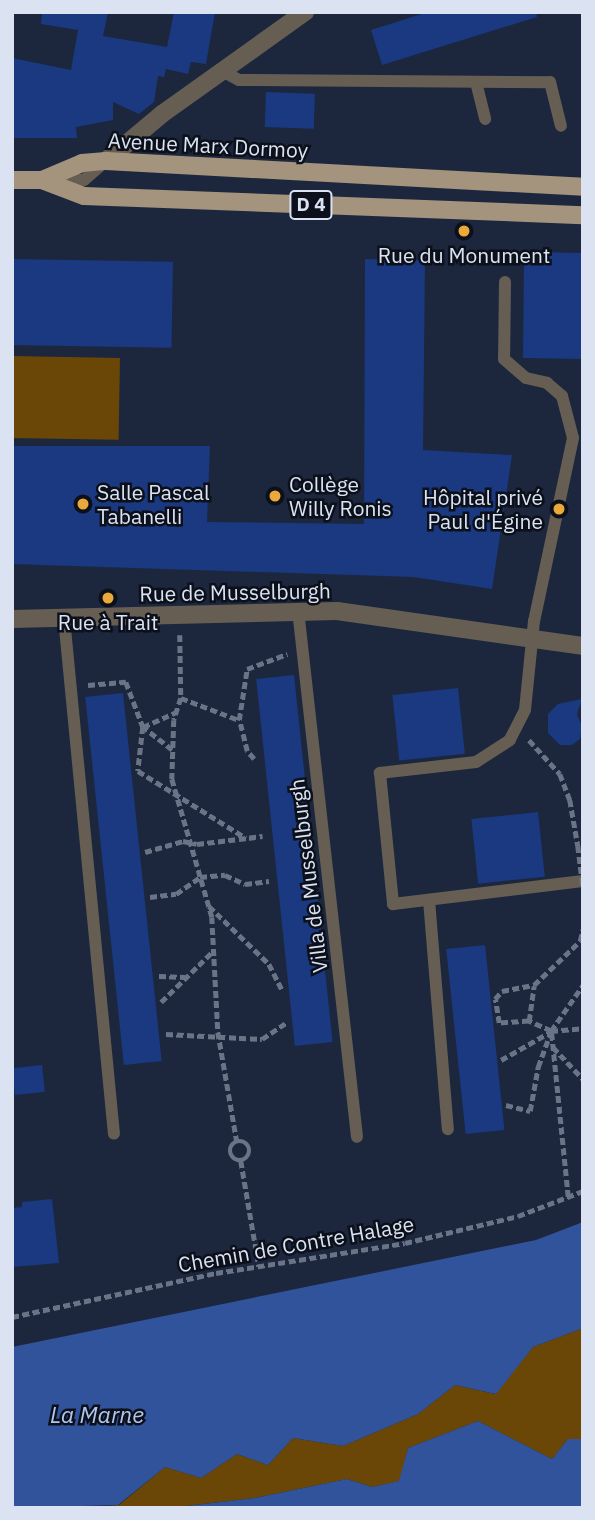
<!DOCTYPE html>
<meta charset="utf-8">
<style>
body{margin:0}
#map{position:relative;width:595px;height:1520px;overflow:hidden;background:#1c273d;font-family:"IBM Plex Sans",sans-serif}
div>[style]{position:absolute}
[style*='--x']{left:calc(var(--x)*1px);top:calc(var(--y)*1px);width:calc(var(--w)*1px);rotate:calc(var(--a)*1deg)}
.green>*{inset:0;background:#6b4707;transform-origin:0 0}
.water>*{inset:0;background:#31539c}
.building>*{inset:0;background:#1a3980;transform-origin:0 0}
.path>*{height:4.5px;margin-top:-2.25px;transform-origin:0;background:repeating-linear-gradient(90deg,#6a7487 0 7px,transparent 0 10.5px)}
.path>.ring{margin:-2.25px;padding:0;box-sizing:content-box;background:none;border:4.5px solid #6a7487;border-radius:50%}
.service>*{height:12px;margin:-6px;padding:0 6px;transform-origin:6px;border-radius:6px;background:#665e53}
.minor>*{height:18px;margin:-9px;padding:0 9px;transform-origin:9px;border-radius:9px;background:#665e53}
.tertiary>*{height:18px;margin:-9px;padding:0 9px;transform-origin:9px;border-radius:9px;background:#665e53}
.primary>*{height:18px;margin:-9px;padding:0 9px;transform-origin:9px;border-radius:9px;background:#a4937d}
.path-bridge>*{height:4.5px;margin-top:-2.25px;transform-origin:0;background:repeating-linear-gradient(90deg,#6a7487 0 7px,transparent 0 10.5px)}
.dots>*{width:19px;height:19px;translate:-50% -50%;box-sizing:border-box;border:4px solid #0b101a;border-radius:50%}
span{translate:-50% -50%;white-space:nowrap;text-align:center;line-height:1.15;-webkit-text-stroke:5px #0b101a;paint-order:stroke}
.shield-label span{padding:2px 5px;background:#0b101a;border:2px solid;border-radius:5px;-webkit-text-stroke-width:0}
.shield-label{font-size:19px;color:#dbe3f2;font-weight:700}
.street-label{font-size:21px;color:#dbe3f2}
.poi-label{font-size:21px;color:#dbe3f2}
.left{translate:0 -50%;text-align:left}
.right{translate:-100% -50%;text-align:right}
.water-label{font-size:23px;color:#b1c6ef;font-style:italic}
.frame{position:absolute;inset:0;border:14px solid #dbe3f2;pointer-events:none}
</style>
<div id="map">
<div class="green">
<i style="left:12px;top:356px;width:108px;height:82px;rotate:1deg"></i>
<i style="clip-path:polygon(583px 1328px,583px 1439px,568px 1439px,552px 1459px,478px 1421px,408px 1448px,400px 1481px,372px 1487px,347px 1479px,255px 1498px,169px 1508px,82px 1508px,119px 1505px,165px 1467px,201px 1478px,237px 1454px,268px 1465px,293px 1438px,343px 1446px,418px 1414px,455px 1385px,495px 1394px,533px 1347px)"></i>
</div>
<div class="water">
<i style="clip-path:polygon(583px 1222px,583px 1328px,533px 1347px,496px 1394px,455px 1385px,418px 1414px,343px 1446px,293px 1438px,268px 1465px,237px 1454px,201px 1478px,165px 1467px,118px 1505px,12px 1508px,12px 1347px,536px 1240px)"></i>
<i style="clip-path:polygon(478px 1421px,552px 1459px,568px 1439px,583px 1439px,583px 1508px,169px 1508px,255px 1498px,347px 1479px,372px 1487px,399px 1481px,408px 1448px)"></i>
</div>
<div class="building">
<i style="clip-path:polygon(42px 12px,108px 12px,103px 36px,167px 47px,174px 12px,215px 12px,206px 64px,191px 62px,188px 74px,166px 69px,164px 77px,158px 76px,154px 102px,139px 114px,113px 102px,113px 120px,76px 127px,77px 138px,12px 138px,12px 58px,71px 70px,78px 30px,41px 24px)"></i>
<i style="clip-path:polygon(428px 12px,536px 12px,537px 17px,382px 65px,371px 30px)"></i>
<i style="left:266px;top:92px;width:49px;height:35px;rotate:2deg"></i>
<i style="clip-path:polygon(532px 252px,583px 253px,583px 359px,523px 358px,524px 260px,532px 260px)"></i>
<i style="left:12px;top:259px;width:161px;height:86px;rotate:1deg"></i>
<i style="clip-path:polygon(365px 259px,425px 260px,423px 450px,512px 455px,492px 589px,414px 577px,12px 564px,12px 446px,210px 446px,207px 522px,364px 524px)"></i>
<i style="left:294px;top:675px;width:369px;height:38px;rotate:84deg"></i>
<i style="left:458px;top:688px;width:66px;height:66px;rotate:84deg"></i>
<i style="left:123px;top:693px;width:370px;height:38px;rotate:84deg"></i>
<i style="clip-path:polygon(582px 699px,577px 714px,582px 727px,580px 739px,572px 745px,560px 745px,548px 733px,548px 714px,558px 704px)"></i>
<i style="left:538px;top:812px;width:65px;height:67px;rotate:84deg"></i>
<i style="left:485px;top:945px;width:186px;height:39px;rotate:84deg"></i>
<i style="left:42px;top:1065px;width:27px;height:30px;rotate:84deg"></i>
<i style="clip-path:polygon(52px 1199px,59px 1263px,12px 1267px,12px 1208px,22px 1207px,22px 1202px)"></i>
</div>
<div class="path">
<i style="--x:180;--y:635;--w:63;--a:89.1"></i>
<i style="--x:181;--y:698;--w:23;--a:108"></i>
<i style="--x:174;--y:720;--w:59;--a:91.9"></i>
<i style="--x:172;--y:779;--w:144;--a:73.8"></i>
<i style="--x:212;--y:917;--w:115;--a:87"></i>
<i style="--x:218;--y:1032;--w:112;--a:80.2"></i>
<i style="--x:88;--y:685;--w:38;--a:-5"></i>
<i style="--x:126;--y:682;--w:48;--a:69.3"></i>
<i style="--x:143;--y:727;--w:44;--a:96.5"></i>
<i style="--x:138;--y:771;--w:127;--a:31.8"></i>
<i style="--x:181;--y:698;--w:62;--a:20.8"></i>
<i style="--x:529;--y:740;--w:46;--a:47.6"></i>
<i style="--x:560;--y:774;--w:28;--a:69"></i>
<i style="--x:570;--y:800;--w:47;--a:80.1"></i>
<i style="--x:172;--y:750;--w:37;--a:-142"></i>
<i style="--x:143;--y:727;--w:36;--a:-24"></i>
<i style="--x:254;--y:759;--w:11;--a:-131"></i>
<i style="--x:247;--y:751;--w:32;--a:-104"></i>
<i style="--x:239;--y:720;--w:52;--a:-81.1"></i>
<i style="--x:247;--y:669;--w:43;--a:-20.6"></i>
<i style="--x:145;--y:852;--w:40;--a:-16"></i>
<i style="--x:183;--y:841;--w:14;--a:12"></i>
<i style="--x:197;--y:844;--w:66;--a:-6.9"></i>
<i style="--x:150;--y:897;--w:26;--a:-7"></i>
<i style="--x:176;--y:894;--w:29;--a:-35"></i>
<i style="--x:200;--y:877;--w:25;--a:-5"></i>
<i style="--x:225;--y:875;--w:22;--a:24"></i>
<i style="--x:245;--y:884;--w:24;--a:-7"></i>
<i style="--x:209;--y:906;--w:83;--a:44"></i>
<i style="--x:269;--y:964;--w:29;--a:63"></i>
<i style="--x:159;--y:976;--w:26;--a:2"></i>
<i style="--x:161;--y:1002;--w:70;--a:-44.4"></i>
<i style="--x:529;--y:1021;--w:35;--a:-82"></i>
<i style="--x:551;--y:1031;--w:24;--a:-156"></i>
<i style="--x:529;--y:1021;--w:30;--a:176"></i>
<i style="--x:499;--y:1023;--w:24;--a:-99"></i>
<i style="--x:495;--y:999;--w:11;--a:-49"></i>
<i style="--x:502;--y:991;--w:33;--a:-11"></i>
<i style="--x:534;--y:985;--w:64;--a:-43.7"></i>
<i style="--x:580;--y:941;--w:12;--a:-76"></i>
<i style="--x:166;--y:1034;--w:96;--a:3"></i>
<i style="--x:262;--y:1039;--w:29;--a:-34"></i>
<i style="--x:553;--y:1047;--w:44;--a:46.8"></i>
<i style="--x:501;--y:1060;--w:56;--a:-29.7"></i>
<i style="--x:506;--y:1105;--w:25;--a:14"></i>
<i style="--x:530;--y:1111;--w:45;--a:-79.7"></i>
<i style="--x:538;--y:1067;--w:38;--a:-70"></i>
<i style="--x:551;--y:1031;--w:56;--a:-55.2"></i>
<i class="ring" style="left:230px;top:1141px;width:15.5px;height:15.5px"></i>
<i style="--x:241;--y:1161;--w:107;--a:80.3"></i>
<i style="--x:568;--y:1197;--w:167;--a:-95.8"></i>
<i style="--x:551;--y:1031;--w:32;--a:-5"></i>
<i style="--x:12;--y:1317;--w:209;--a:-12.2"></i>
<i style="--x:216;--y:1273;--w:191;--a:-9"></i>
<i style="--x:405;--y:1243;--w:116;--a:-13.4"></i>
<i style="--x:518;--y:1216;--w:70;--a:-21"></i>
</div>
<div class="service">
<i style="--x:222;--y:71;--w:19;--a:28"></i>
<i style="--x:239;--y:80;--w:311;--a:0.4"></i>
<i style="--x:550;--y:82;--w:45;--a:76"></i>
<i style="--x:476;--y:82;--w:38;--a:76"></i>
<i style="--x:53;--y:180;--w:31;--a:0"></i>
<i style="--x:84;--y:180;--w:29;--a:-41"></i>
<i style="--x:505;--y:282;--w:77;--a:90.7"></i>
<i style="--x:504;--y:359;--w:29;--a:41"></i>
<i style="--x:526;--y:378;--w:22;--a:13"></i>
<i style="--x:547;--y:383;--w:20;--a:41"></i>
<i style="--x:562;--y:396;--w:43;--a:75.3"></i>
<i style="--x:573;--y:438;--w:187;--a:102"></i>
<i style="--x:534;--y:621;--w:89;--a:95.8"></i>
<i style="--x:525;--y:710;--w:34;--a:117"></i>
<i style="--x:510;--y:740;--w:40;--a:147.1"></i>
<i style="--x:476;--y:762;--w:97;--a:173.5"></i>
<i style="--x:380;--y:773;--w:132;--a:84.3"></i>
<i style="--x:393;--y:904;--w:191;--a:-6.9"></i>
<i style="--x:298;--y:610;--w:530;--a:83.61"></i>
<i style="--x:64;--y:618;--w:518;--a:84.47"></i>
<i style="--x:429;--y:900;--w:230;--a:85.3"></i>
</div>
<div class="minor">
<i style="--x:106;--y:161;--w:73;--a:-40"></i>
<i style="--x:162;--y:114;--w:176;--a:-35.5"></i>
</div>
<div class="tertiary">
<i style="--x:12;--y:619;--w:325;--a:-1.4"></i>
<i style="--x:337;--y:611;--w:248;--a:8.1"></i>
</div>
<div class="primary">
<i style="--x:12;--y:180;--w:30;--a:0"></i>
<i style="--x:42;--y:180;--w:45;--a:20.9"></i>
<i style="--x:84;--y:196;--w:499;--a:2.2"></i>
<i style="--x:42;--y:180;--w:43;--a:-23"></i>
<i style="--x:82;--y:163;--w:24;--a:-5"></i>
<i style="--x:106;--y:161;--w:478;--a:3.1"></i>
</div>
<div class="path-bridge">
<i style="--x:578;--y:846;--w:40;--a:82.9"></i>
</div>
<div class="dots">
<i style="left:464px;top:231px;background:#eca93b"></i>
<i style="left:275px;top:496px;background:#eca93b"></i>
<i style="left:83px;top:504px;background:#eca93b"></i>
<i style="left:559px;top:509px;background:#eca93b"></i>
<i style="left:108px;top:598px;background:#eca93b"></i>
</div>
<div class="shield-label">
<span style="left:311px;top:205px">D 4</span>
</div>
<div class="street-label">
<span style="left:208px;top:145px;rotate:3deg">Avenue Marx Dormoy</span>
<span style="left:235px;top:592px;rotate:-1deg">Rue de Musselburgh</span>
<span style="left:308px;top:876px;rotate:-97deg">Villa de Musselburgh</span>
<span style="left:296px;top:1244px;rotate:-10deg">Chemin de Contre Halage</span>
</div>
<div class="poi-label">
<span style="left:464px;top:255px">Rue du Monument</span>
<span class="left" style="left:289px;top:496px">Collège<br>Willy Ronis</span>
<span class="left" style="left:97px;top:504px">Salle Pascal<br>Tabanelli</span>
<span class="right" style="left:543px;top:509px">Hôpital privé<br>Paul d'Égine</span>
<span style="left:108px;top:622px">Rue à Trait</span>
</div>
<div class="water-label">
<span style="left:97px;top:1414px">La Marne</span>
</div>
<div class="frame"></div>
</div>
